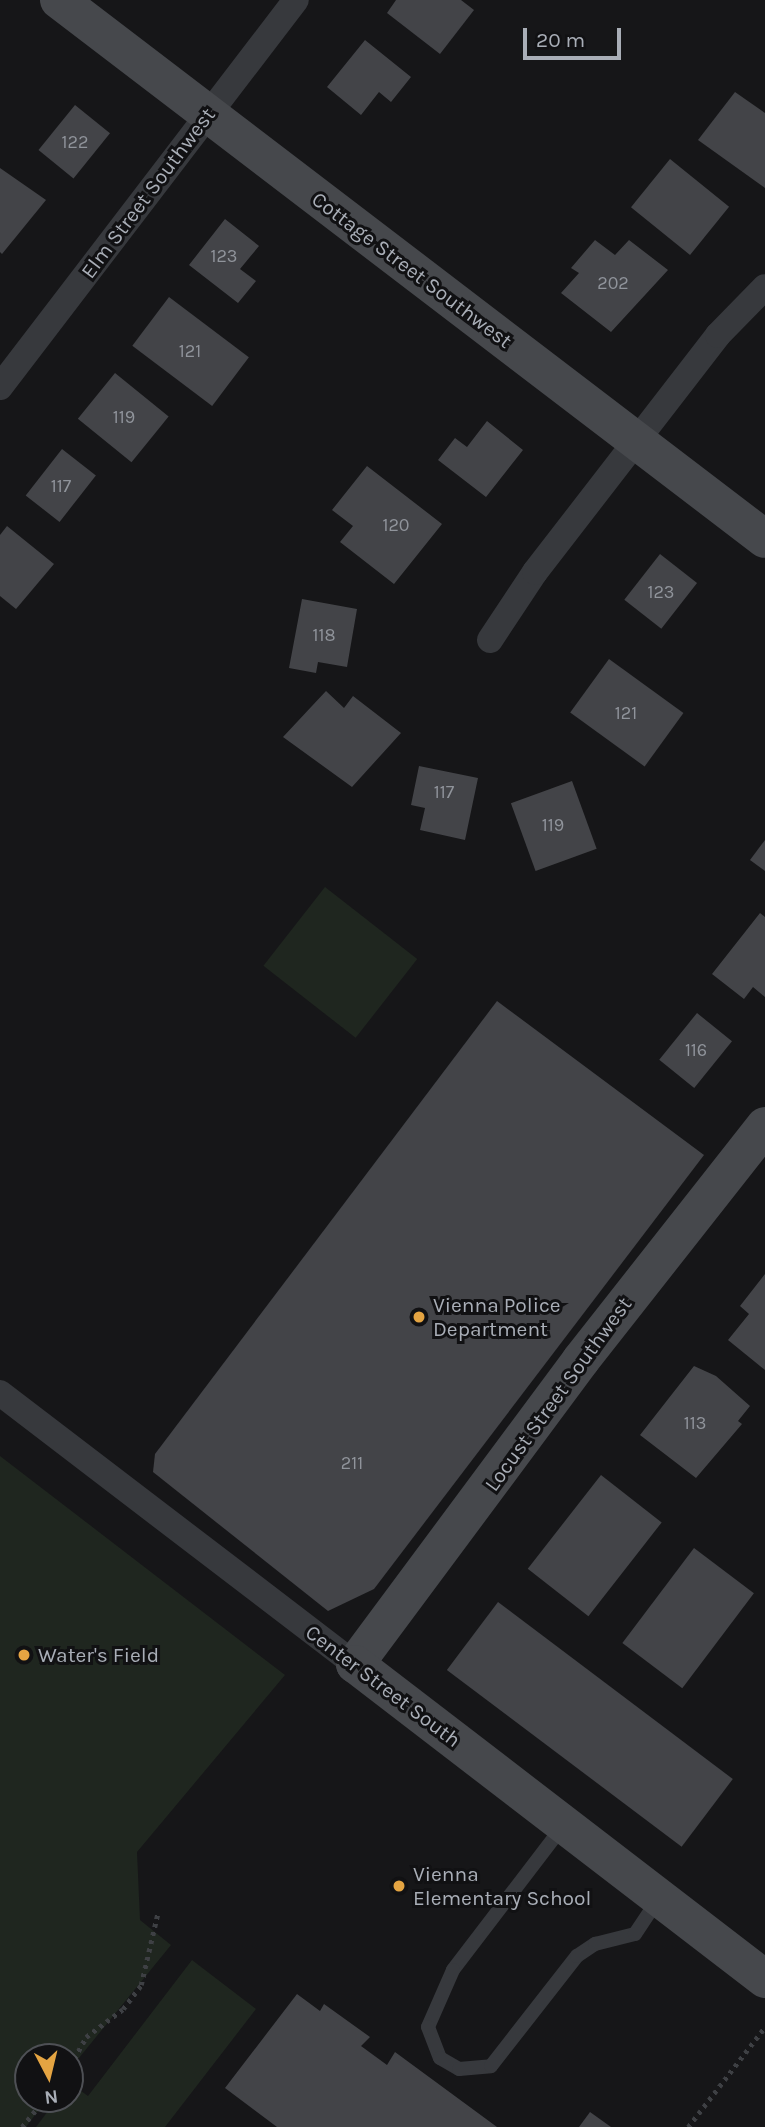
<!DOCTYPE html>
<style>
body{margin:0}
#map{position:relative;width:765px;height:2127px;overflow:hidden;background:#161618;font-family:Karla,sans-serif}
div>[style]{position:absolute}
[style*='--x']{left:calc(var(--x)*1px);top:calc(var(--y)*1px);width:calc(var(--w)*1px);rotate:calc(var(--a)*1deg)}
.green>*{inset:0;background:#1f261f;transform-origin:0 0}
.building>*{inset:0;background:#434448;transform-origin:0 0}
.path>*{height:4.5px;margin-top:-2.25px;transform-origin:0;background:repeating-linear-gradient(90deg,#3e4044 0 3.5px,transparent 0 8.5px)}
.lane>*{height:14px;margin:-7px;padding:0 7px;transform-origin:7px;border-radius:7px;background:#37393d}
.street>*{height:26px;margin:-13px;padding:0 13px;transform-origin:13px;border-radius:13px;background:#37393d}
.secondary>*{height:38px;margin:-19px;padding:0 19px;transform-origin:19px;border-radius:19px;background:#46484c}
.dots>*{width:19px;height:19px;translate:-50% -50%;box-sizing:border-box;border:4px solid #111113;border-radius:50%}
span{translate:-50% -50%;white-space:nowrap;text-align:center;line-height:1.15;-webkit-text-stroke:6px #111113;paint-order:stroke}
.number-label{font-size:18px;color:#90949b}
.number-label span{-webkit-text-stroke-width:0}
.street-label{font-size:21px;color:#a9aeb7}
.poi-label{font-size:21px;color:#a9aeb7}
.left{translate:0 -50%;text-align:left}
.north{position:absolute;left:14px;top:2043px;width:70px;height:70px;box-sizing:border-box;background:#111113;border:2px solid #4e5055;border-radius:50%;rotate:173deg;font-size:19px;font-weight:700;line-height:28px;text-align:center;color:#a9aeb7}
.north::after{content:'';display:block;margin:auto;width:24px;height:32px;background:#e4a442;clip-path:polygon(50% 0,100% 100%,50% 72%,0 100%)}
.scale{position:absolute;left:523px;top:28px;width:98px;height:32px;box-sizing:border-box;border:4px solid #a9aeb7;border-top:0;padding-left:9px;font-size:21px;line-height:24px;white-space:nowrap;color:#a9aeb7;-webkit-text-stroke:5px #111113;paint-order:stroke}
</style>
<div id="map">
<div class="green">
<i style="left:325px;top:887px;width:117px;height:100px;rotate:38deg"></i>
<i style="clip-path:polygon(0 1456px,285px 1675px,137px 1852px,140px 1920px,171px 1945px,70px 2069px,70px 2057px,28px 2057px,28px 2099px,47px 2099px,26px 2127px,0 2127px)"></i>
<i style="clip-path:polygon(192px 1960px,256px 2009px,165px 2127px,36px 2127px,57px 2099px,70px 2099px,70px 2083px,88px 2096px)"></i>
</div>
<div class="building">
<i style="clip-path:polygon(396px 0,461px 0,474px 10px,440px 54px,387px 13px)"></i>
<i style="clip-path:polygon(365px 40px,411px 77px,391px 102px,379px 92px,361px 115px,327px 87px)"></i>
<i style="clip-path:polygon(735px 92px,765px 113px,765px 188px,698px 140px)"></i>
<i style="left:75px;top:105px;width:45px;height:58px;rotate:39deg"></i>
<i style="left:670px;top:159px;width:76px;height:62px;rotate:39deg"></i>
<i style="clip-path:polygon(0 168px,46px 200px,2px 254px,0 252px)"></i>
<i style="clip-path:polygon(225px 219px,259px 246px,240px 269px,256px 281px,238px 303px,189px 265px)"></i>
<i style="clip-path:polygon(595px 240px,615px 255px,629px 240px,668px 270px,611px 332px,561px 293px,579px 273px,571px 268px)"></i>
<i style="left:169px;top:297px;width:100px;height:61px;rotate:37deg"></i>
<i style="left:115px;top:373px;width:69px;height:59px;rotate:39deg"></i>
<i style="clip-path:polygon(487px 421px,523px 450px,486px 497px,438px 460px,455px 438px,467px 447px)"></i>
<i style="left:62px;top:449px;width:43px;height:59px;rotate:38deg"></i>
<i style="clip-path:polygon(367px 466px,442px 524px,394px 584px,340px 542px,353px 526px,332px 510px)"></i>
<i style="clip-path:polygon(7px 526px,54px 564px,16px 609px,0 596px,0 535px)"></i>
<i style="left:660px;top:554px;width:47px;height:58px;rotate:38deg"></i>
<i style="clip-path:polygon(302px 599px,357px 609px,347px 667px,318px 662px,316px 673px,289px 668px)"></i>
<i style="left:609px;top:659px;width:92px;height:66px;rotate:36deg"></i>
<i style="clip-path:polygon(326px 691px,344px 708px,353px 696px,401px 733px,352px 787px,283px 737px)"></i>
<i style="clip-path:polygon(419px 766px,478px 778px,465px 840px,420px 830px,425px 808px,411px 805px)"></i>
<i style="left:572px;top:781px;width:72px;height:65px;rotate:70deg"></i>
<i style="clip-path:polygon(765px 840px,765px 871px,750px 860px)"></i>
<i style="clip-path:polygon(760px 913px,765px 917px,765px 997px,753px 987px,744px 999px,712px 974px)"></i>
<i style="clip-path:polygon(497px 1001px,704px 1155px,374px 1589px,328px 1611px,153px 1472px,155px 1454px)"></i>
<i style="left:697px;top:1013px;width:45px;height:60px;rotate:39deg"></i>
<i style="clip-path:polygon(765px 1274px,765px 1370px,728px 1340px,749px 1314px,740px 1306px)"></i>
<i style="clip-path:polygon(694px 1366px,716px 1376px,750px 1406px,738px 1421px,742px 1424px,696px 1478px,640px 1435px)"></i>
<i style="left:601px;top:1475px;width:77px;height:119px;rotate:38deg"></i>
<i style="left:694px;top:1548px;width:75px;height:119px;rotate:37deg"></i>
<i style="left:498px;top:1602px;width:294px;height:85px;rotate:37deg"></i>
<i style="clip-path:polygon(297px 1994px,320px 2011px,324px 2004px,370px 2037px,361px 2046px,387px 2065px,395px 2052px,497px 2127px,277px 2127px,225px 2088px)"></i>
<i style="clip-path:polygon(590px 2112px,611px 2127px,579px 2127px)"></i>
</div>
<div class="path">
<i style="--x:70;--y:2066;--w:33;--a:-61"></i>
<i style="--x:86;--y:2037;--w:46;--a:-37.1"></i>
<i style="--x:123;--y:2009;--w:30;--a:-53"></i>
<i style="--x:141;--y:1985;--w:75;--a:-76.9"></i>
<i style="--x:22;--y:2127;--w:36;--a:-51"></i>
<i style="--x:688;--y:2127;--w:126;--a:-52.4"></i>
</div>
<div class="lane">
<i style="--x:563;--y:1826;--w:181;--a:127.4"></i>
<i style="--x:453;--y:1970;--w:62;--a:113.7"></i>
<i style="--x:428;--y:2027;--w:33;--a:69"></i>
<i style="--x:440;--y:2058;--w:22;--a:30"></i>
<i style="--x:459;--y:2069;--w:32;--a:-5"></i>
<i style="--x:491;--y:2066;--w:140;--a:-52"></i>
<i style="--x:577;--y:1956;--w:22;--a:-34"></i>
<i style="--x:595;--y:1944;--w:41;--a:-14"></i>
<i style="--x:635;--y:1934;--w:43;--a:-56.3"></i>
</div>
<div class="street">
<i style="--x:0;--y:387;--w:487;--a:-52.6"></i>
<i style="--x:490;--y:640;--w:82;--a:-56.5"></i>
<i style="--x:535;--y:572;--w:299;--a:-52.3"></i>
<i style="--x:718;--y:335;--w:67;--a:-45.6"></i>
<i style="--x:0;--y:1393;--w:447;--a:37.4"></i>
</div>
<div class="secondary">
<i style="--x:59;--y:0;--w:888;--a:37.36"></i>
<i style="--x:765;--y:1126;--w:298;--a:128.2"></i>
<i style="--x:581;--y:1360;--w:379;--a:126.6"></i>
<i style="--x:355;--y:1664;--w:517;--a:37.53"></i>
</div>
<div class="dots">
<i style="left:419px;top:1317px;background:#e4a442"></i>
<i style="left:24px;top:1655px;background:#e4a442"></i>
<i style="left:399px;top:1886px;background:#e4a442"></i>
</div>
<div class="number-label">
<span style="left:75px;top:142px">122</span>
<span style="left:224px;top:256px">123</span>
<span style="left:613px;top:283px">202</span>
<span style="left:190px;top:351px">121</span>
<span style="left:124px;top:417px">119</span>
<span style="left:61px;top:486px">117</span>
<span style="left:396px;top:525px">120</span>
<span style="left:661px;top:592px">123</span>
<span style="left:324px;top:635px">118</span>
<span style="left:626px;top:713px">121</span>
<span style="left:444px;top:792px">117</span>
<span style="left:553px;top:825px">119</span>
<span style="left:696px;top:1050px">116</span>
<span style="left:695px;top:1423px">113</span>
<span style="left:352px;top:1463px">211</span>
</div>
<div class="street-label">
<span style="left:148px;top:193px;rotate:-53deg">Elm Street Southwest</span>
<span style="left:412px;top:270px;rotate:37deg">Cottage Street Southwest</span>
<span style="left:558px;top:1394px;rotate:-54deg">Locust Street Southwest</span>
<span style="left:383px;top:1686px;rotate:37deg">Center Street South</span>
</div>
<div class="poi-label">
<span class="left" style="left:433px;top:1317px">Vienna Police<br>Department</span>
<span class="left" style="left:38px;top:1655px">Water's Field</span>
<span class="left" style="left:413px;top:1886px">Vienna<br>Elementary School</span>
</div>
<div class="north">N</div>
<div class="scale">20 m</div>
</div>
